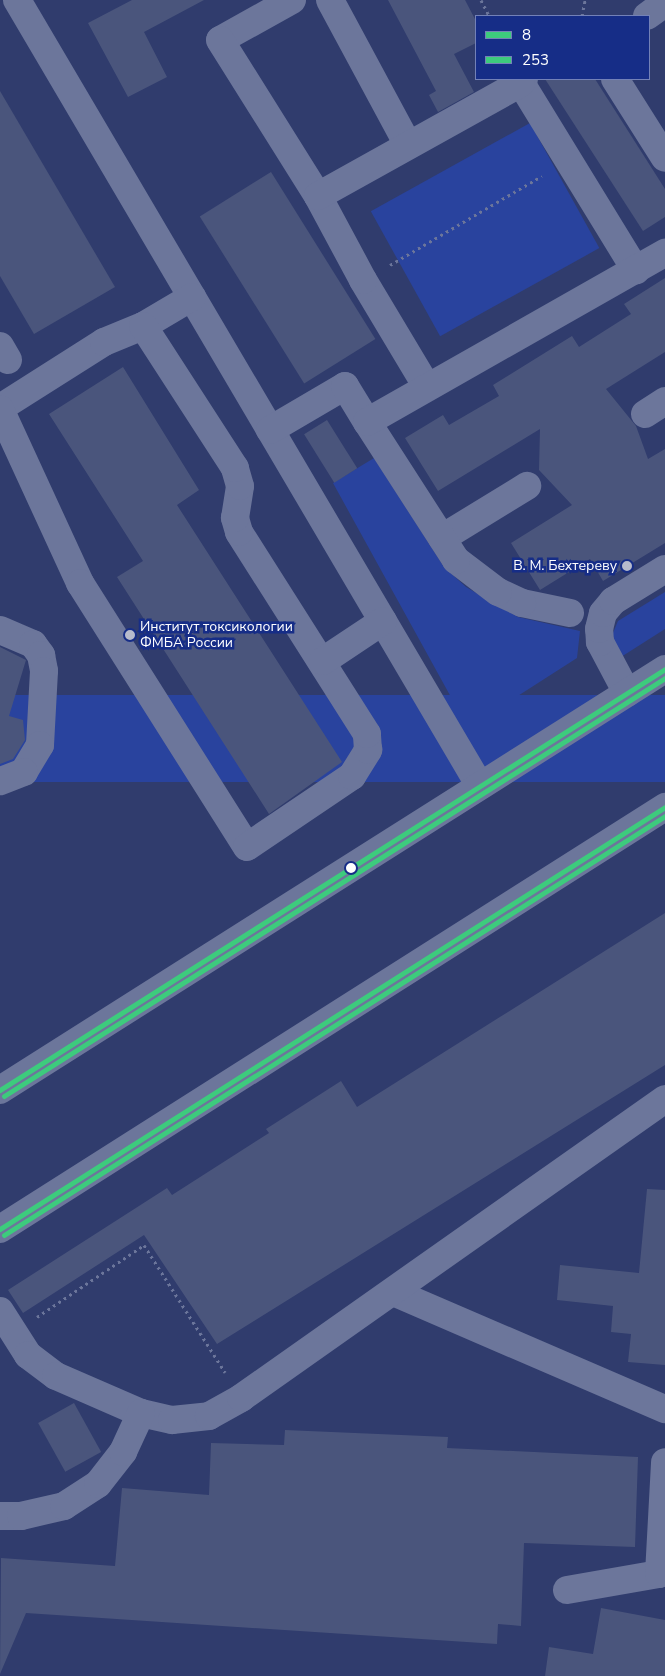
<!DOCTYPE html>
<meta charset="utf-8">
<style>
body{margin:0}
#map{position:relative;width:665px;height:1676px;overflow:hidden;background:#303c6d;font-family:"Nunito Sans",sans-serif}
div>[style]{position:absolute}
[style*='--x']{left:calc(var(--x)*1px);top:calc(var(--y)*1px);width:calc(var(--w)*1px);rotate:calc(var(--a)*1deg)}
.green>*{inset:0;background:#29439e;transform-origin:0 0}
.building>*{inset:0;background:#4a557c;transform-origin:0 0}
.path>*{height:3px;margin-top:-1.5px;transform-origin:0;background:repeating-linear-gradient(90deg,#6c769b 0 2.5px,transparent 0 6.5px)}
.minor>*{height:28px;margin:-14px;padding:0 14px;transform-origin:14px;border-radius:14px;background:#6c769b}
.bus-1>*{height:5px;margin:-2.5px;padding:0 2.5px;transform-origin:2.5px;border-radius:2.5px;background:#3dcb7d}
.bus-2>*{height:5px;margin:-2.5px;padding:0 2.5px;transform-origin:2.5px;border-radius:2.5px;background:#3dcb7d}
.dots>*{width:14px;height:14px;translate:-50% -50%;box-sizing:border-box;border:2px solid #162d87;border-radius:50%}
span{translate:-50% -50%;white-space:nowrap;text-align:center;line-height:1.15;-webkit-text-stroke:5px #162d87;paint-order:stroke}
.poi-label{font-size:14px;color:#fff}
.right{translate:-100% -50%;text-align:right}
.left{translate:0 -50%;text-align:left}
.legend{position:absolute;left:475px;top:15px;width:175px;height:65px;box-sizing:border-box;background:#162d87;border:1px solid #7381b7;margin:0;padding:6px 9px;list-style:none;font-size:15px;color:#fff}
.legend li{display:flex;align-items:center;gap:10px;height:25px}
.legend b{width:25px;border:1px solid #7381b7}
</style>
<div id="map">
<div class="green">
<i style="left:530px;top:123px;width:143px;height:182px;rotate:61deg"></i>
<i style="clip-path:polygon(374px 458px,444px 567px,466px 587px,518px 617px,580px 631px,577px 658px,468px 728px,333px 483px)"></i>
<i style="clip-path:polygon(665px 592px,665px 629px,621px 657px,615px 650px,612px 635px,618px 621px)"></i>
<i style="left:665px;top:695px;width:87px;height:788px;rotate:90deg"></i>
</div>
<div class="building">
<i style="clip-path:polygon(132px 0,204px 0,144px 32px,167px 77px,128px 97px,88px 23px)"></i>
<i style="clip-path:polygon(388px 0,465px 0,476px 21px,476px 43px,454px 54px,474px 92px,438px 112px,429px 95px,436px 91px)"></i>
<i style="clip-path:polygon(545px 79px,595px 79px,665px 189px,665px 217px,643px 231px)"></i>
<i style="clip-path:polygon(0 91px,115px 287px,34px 334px,0 276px)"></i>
<i style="left:271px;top:172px;width:197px;height:84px;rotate:58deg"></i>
<i style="clip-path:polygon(665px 278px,665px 352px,606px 389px,636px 426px,648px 459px,665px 449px,665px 543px,603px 581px,590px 559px,540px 590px,511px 543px,572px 505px,539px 470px,540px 429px,438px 491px,405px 438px,443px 415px,449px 425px,499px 396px,493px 385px,572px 336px,579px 347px,631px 314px,624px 304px)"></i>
<i style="clip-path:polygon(123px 367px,199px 490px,177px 505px,342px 762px,269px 814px,117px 577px,143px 561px,49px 414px)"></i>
<i style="left:327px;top:420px;width:57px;height:27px;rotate:58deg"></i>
<i style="clip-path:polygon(0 647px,26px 660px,9px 716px,23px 720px,25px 740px,13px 759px,0 764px)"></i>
<i style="clip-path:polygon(665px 913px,665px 1065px,217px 1344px,144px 1235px,23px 1313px,8px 1290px,167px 1188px,172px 1195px,269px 1133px,266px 1129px,341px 1081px,357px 1107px)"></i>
<i style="clip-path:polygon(647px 1189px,665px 1190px,665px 1365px,628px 1362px,631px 1334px,611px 1332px,613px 1306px,557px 1300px,560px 1265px,639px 1273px)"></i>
<i style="left:74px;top:1403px;width:56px;height:41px;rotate:61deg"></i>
<i style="clip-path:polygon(285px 1430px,448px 1437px,447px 1448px,638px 1457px,635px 1547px,524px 1543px,521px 1626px,498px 1624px,497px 1644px,26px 1613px,0 1674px,1px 1558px,115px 1566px,122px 1488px,209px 1495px,211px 1443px,284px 1445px)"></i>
<i style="clip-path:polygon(601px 1608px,665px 1620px,665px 1676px,545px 1676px,549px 1647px,593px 1654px)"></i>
</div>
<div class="path">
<i style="--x:481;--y:0;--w:18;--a:63"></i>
<i style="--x:582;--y:16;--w:16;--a:-79"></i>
<i style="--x:390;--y:265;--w:176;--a:-30.4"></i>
<i style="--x:37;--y:1317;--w:129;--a:-33.9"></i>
<i style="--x:144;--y:1245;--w:151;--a:57.5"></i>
</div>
<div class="minor">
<i style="--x:17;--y:0;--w:912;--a:59.5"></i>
<i style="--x:292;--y:0;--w:82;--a:150.9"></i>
<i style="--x:220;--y:40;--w:184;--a:57.9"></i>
<i style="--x:330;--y:0;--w:165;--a:61.7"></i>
<i style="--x:647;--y:16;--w:22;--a:-36"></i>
<i style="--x:524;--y:79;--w:5;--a:127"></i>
<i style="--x:521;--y:83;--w:220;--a:58.5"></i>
<i style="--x:615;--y:79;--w:93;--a:57.7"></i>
<i style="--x:0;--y:346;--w:16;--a:60"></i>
<i style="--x:427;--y:387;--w:125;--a:-120.9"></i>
<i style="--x:363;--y:280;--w:95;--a:-118.2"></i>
<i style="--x:318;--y:196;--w:232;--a:-29.1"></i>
<i style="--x:0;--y:408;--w:123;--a:-32.4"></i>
<i style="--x:104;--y:342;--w:42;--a:-22.3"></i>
<i style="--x:143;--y:326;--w:57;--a:-30.6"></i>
<i style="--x:0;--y:409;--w:192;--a:65.3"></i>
<i style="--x:80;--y:583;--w:312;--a:57.7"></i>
<i style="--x:247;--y:847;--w:127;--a:-34.1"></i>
<i style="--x:352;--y:776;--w:31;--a:-58"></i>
<i style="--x:368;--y:750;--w:16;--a:-94"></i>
<i style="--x:367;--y:734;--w:239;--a:-122.4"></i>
<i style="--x:239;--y:532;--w:15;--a:-106"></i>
<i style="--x:235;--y:518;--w:32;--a:-81"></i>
<i style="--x:240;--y:486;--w:19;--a:-106"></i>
<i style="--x:235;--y:468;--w:169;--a:-122.9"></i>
<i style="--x:645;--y:414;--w:24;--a:-33"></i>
<i style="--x:270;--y:430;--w:87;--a:-30.4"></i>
<i style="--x:345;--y:386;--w:42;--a:58.6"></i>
<i style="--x:442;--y:538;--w:100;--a:-31.5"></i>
<i style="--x:570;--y:613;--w:49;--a:-168.2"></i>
<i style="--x:522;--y:603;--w:26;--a:-155"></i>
<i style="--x:498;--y:592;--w:53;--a:-142.7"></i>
<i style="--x:456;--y:560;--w:164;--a:-122.8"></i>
<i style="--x:367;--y:422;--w:343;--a:-29.6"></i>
<i style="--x:0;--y:630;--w:36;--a:23"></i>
<i style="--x:33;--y:644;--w:14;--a:54"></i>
<i style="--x:41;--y:655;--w:16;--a:79"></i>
<i style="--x:44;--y:671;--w:74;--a:93.1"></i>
<i style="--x:40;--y:745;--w:31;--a:121"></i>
<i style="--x:24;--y:772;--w:26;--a:159"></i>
<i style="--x:323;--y:661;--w:72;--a:-33.7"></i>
<i style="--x:627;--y:693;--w:58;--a:-117.9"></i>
<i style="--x:600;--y:642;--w:13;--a:-94"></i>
<i style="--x:599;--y:629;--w:16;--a:-76"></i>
<i style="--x:603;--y:613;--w:16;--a:-50"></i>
<i style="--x:613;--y:601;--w:61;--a:-31.6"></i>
<i style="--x:0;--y:1090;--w:787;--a:-32.34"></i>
<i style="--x:0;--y:1229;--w:788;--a:-32.4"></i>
<i style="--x:393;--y:1292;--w:296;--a:23.3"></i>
<i style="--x:0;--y:1311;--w:52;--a:57.5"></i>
<i style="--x:28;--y:1355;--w:35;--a:37"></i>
<i style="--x:56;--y:1376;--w:93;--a:23.5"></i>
<i style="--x:141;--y:1413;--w:32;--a:13"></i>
<i style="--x:172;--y:1420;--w:37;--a:-6"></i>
<i style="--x:209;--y:1416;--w:37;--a:-29"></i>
<i style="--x:241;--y:1398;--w:519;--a:-35.19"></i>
<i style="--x:0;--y:1516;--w:21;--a:0"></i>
<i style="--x:21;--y:1516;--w:44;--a:-13.1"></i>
<i style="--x:64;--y:1506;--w:40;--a:-32.9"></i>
<i style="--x:98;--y:1484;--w:41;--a:-52"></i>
<i style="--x:123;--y:1452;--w:43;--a:-65.2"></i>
<i style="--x:567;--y:1590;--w:93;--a:-9.9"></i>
<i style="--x:659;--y:1574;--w:112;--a:-86.9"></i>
</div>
<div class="bus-1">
<i style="--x:0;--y:1090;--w:787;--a:-32.34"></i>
<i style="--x:0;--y:1229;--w:788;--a:-32.4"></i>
</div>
<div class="bus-2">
<i style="--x:4;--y:1096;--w:782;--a:-32.31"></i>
<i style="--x:4;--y:1235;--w:783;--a:-32.37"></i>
</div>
<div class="dots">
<i style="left:627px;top:566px;background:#b7bbcc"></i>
<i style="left:130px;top:635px;background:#b7bbcc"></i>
<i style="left:351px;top:868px;background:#fff"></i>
</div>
<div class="poi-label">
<span class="right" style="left:617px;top:566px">В. М. Бехтереву</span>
<span class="left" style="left:140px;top:635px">Институт токсикологии<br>ФМБА России</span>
</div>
<ul class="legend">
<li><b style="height:6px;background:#3dcb7d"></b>8</li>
<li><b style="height:6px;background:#3dcb7d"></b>253</li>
</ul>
</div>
